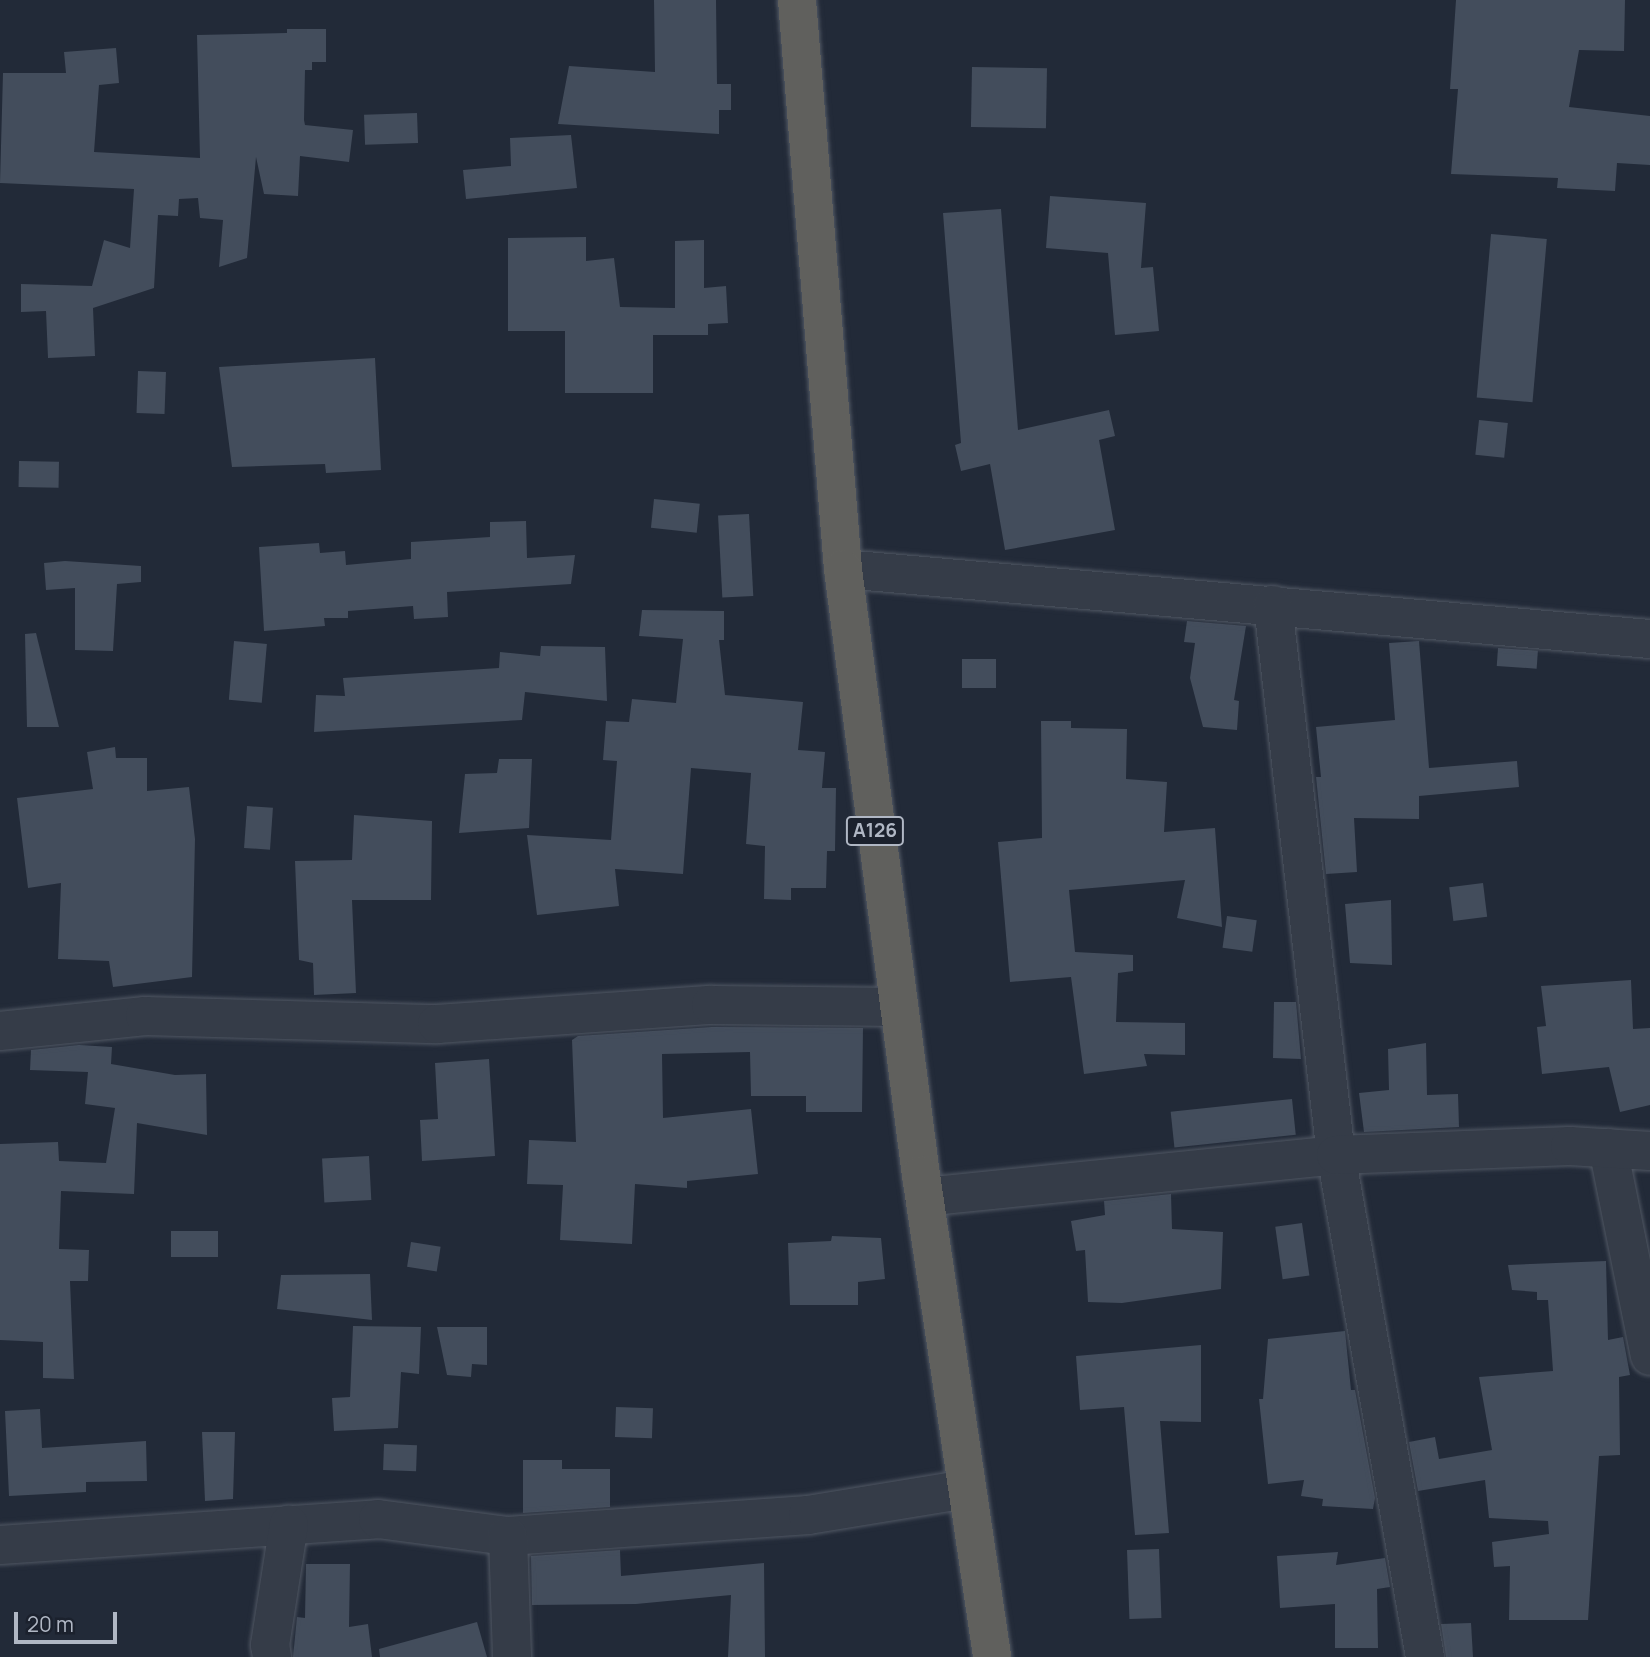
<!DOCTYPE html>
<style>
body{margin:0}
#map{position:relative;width:1650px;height:1657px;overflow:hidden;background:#222a38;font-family:Manrope,sans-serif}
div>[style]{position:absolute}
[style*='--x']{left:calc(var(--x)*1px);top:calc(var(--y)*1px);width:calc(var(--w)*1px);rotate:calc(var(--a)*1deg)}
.building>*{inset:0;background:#434d5c;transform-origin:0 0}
.roads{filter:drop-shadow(0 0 2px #505763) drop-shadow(0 0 2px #505763)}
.minor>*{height:38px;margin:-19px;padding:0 19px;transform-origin:19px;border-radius:19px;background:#353c48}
.trunk>*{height:38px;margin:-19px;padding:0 19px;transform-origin:19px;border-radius:19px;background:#60605d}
span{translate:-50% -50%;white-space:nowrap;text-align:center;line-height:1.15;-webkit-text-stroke:7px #1b212d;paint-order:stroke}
.shield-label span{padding:2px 5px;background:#1b212d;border:2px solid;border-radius:5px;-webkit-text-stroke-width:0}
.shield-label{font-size:19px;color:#b0b7c4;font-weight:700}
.scale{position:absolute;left:14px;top:1612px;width:103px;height:32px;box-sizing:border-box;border:4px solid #b0b7c4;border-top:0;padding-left:9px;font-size:21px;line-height:24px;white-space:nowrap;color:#b0b7c4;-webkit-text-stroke:5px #1b212d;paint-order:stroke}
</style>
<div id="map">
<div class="building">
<i style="clip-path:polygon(654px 0,716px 0,717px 84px,731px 84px,731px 110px,719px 110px,719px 134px,558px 124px,569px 66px,655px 72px)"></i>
<i style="clip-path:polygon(1456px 0,1625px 0,1624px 51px,1579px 50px,1569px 107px,1650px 116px,1650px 165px,1617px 163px,1615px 191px,1557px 188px,1558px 178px,1451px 174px,1458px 89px,1450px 89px)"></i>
<i style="clip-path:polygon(287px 29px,326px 29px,326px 62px,312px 62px,312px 70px,305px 70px,304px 120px,305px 125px,353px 130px,349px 162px,300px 156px,298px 196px,264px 194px,256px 157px,247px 258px,219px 267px,223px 220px,200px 218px,198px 198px,179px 199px,178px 216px,158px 215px,154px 288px,93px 308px,95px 356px,48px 358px,46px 311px,21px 312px,21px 284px,92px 286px,104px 240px,130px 248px,134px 189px,0 183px,3px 73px,66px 73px,64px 52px,116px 48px,119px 83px,99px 85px,94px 152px,200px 158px,197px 35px,287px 33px)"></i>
<i style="left:972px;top:67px;width:75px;height:60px;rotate:1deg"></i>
<i style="left:417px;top:113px;width:30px;height:53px;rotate:88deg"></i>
<i style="clip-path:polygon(571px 135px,577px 188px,466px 199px,463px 170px,511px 166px,510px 138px)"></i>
<i style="clip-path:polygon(1050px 196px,1146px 203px,1141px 268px,1153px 267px,1159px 331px,1115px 335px,1108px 253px,1046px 248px)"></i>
<i style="clip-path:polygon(1001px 209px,1018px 430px,1109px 410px,1115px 436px,1099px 440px,1115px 530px,1005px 550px,990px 464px,961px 471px,955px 445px,961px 443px,943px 213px)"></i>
<i style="left:1491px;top:234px;width:56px;height:164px;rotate:5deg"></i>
<i style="clip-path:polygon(586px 237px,586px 261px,614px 258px,620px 307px,675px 308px,675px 241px,704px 240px,704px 288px,726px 286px,728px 323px,708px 324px,708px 335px,653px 335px,653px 393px,565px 393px,565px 331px,508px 331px,508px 238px)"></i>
<i style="clip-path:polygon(375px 358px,381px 470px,326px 473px,325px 464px,232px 467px,219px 367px)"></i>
<i style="left:138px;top:371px;width:28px;height:42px;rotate:2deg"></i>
<i style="left:1479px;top:420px;width:29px;height:35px;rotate:6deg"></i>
<i style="left:19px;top:461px;width:40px;height:26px;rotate:1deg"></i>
<i style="left:654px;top:499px;width:46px;height:29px;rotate:6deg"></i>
<i style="left:749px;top:514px;width:82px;height:31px;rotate:87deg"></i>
<i style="clip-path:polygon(526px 521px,527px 558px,575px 555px,571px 584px,447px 592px,448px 617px,414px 619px,413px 606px,348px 611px,348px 618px,324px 618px,325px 626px,264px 631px,259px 547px,319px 543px,320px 553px,345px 551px,346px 565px,411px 559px,411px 542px,490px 537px,490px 522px)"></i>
<i style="clip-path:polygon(65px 561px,141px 566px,141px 582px,117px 584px,113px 651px,75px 650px,75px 588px,46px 590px,44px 563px)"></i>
<i style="clip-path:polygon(642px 610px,724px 611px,724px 640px,719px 640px,725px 695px,803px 702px,798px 750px,825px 752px,822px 788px,836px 788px,835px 851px,827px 851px,826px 888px,791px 888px,791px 900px,764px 899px,765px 846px,746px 844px,751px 773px,691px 768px,683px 874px,615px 869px,619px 906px,537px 915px,527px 835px,611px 840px,617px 761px,603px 760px,606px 721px,629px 722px,632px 699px,676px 703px,683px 639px,639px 636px)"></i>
<i style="clip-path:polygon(1187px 621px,1246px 626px,1234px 700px,1239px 701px,1237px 730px,1203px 727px,1190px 678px,1195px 643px,1184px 642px)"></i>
<i style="clip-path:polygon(36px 633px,59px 727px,27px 727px,25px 634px)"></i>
<i style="left:234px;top:641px;width:33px;height:59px;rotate:5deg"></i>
<i style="clip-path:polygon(1419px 641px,1429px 768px,1517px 761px,1519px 787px,1419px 796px,1419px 819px,1354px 818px,1357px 872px,1326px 874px,1316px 777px,1321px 777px,1316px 727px,1395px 720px,1389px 643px)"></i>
<i style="clip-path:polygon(541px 646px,605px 647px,607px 701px,525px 692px,522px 720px,314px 732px,316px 695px,345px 696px,343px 678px,499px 668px,500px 652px,540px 656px)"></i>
<i style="left:1498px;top:648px;width:40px;height:18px;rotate:4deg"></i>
<i style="left:962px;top:659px;width:34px;height:29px"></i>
<i style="clip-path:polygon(1041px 721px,1071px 721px,1071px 728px,1127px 729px,1126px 779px,1167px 782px,1164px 832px,1215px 828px,1222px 927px,1177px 918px,1185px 880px,1069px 890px,1075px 952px,1133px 955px,1133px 971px,1118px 973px,1116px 1022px,1185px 1023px,1185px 1055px,1144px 1054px,1147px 1066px,1084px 1074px,1071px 977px,1010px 982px,998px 842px,1042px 838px)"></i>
<i style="clip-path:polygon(115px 747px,116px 758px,147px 758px,147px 791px,189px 787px,195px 839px,192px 977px,113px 987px,109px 961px,58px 959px,61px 883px,28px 888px,17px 798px,93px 789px,87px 752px)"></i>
<i style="clip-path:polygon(499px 759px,532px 759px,529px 828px,459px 833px,465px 774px,497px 773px)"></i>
<i style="left:247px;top:806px;width:26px;height:42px;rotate:4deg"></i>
<i style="clip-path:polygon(354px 815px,432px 821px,431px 900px,352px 900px,356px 993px,314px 995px,313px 963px,299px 960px,295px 861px,352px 860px)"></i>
<i style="left:1483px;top:883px;width:34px;height:34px;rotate:83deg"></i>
<i style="clip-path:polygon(1391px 900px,1392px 965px,1350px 963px,1345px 904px)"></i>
<i style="left:1227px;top:916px;width:30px;height:32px;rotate:8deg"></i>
<i style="clip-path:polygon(1631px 980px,1633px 1029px,1650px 1028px,1650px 1105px,1620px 1112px,1609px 1067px,1542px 1074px,1537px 1027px,1546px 1026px,1541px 986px)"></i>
<i style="clip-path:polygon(1274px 1002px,1296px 1002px,1301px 1059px,1273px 1058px)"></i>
<i style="clip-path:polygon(712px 1027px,863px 1028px,862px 1112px,806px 1112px,806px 1096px,751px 1096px,750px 1052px,662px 1054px,663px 1118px,751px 1109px,758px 1174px,687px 1181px,687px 1188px,635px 1184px,632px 1244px,560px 1240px,563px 1185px,527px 1184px,529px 1140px,576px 1142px,572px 1040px,578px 1036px)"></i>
<i style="clip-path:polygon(1426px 1043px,1427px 1095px,1458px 1094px,1459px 1127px,1364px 1132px,1359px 1093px,1389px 1090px,1388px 1049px)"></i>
<i style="clip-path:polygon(79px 1045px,112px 1047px,111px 1064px,175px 1075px,206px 1074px,207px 1135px,137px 1123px,134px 1194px,61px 1191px,59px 1249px,89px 1250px,88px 1281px,70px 1281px,74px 1379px,43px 1378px,43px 1342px,0 1340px,0 1144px,58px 1142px,59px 1161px,106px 1163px,115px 1108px,85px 1104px,88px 1072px,30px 1070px,31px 1050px)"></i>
<i style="clip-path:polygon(489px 1059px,495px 1156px,422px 1161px,420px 1120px,438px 1119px,435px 1063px)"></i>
<i style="left:1292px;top:1099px;width:36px;height:122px;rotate:84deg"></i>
<i style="left:369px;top:1156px;width:44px;height:47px;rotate:87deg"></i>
<i style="clip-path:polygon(1171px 1194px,1172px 1229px,1223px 1232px,1221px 1289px,1122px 1303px,1088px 1302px,1085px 1250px,1076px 1251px,1071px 1221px,1105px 1215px,1104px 1201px)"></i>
<i style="left:1302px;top:1223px;width:53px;height:27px;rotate:82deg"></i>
<i style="left:218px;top:1231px;width:26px;height:47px;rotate:90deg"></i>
<i style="clip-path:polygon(832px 1236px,881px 1238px,885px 1279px,858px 1282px,858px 1305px,790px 1305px,788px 1243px,831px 1241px)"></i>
<i style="left:411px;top:1242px;width:30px;height:25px;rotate:9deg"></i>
<i style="clip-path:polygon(1606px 1261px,1608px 1340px,1623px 1337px,1630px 1375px,1619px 1377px,1620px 1455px,1599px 1456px,1588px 1620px,1509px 1620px,1510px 1566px,1494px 1567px,1492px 1542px,1549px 1534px,1548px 1521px,1489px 1518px,1485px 1480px,1418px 1491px,1409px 1442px,1435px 1437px,1439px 1459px,1492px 1450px,1479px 1377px,1553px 1371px,1548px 1300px,1537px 1300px,1537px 1292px,1512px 1290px,1508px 1265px)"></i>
<i style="clip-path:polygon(370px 1274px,372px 1320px,277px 1309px,281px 1275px)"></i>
<i style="clip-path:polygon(353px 1326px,421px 1327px,419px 1374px,401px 1372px,398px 1428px,334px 1431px,332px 1398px,350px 1397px)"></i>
<i style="clip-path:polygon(437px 1327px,487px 1327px,487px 1365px,472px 1364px,471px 1377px,447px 1375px)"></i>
<i style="clip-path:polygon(1345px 1331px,1351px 1390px,1355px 1390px,1375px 1498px,1373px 1509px,1322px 1506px,1323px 1499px,1301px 1496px,1304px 1480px,1268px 1484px,1259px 1399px,1263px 1399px,1268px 1339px)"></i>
<i style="clip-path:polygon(1201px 1345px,1201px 1422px,1160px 1421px,1169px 1533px,1135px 1535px,1124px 1407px,1080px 1410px,1076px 1356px)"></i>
<i style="left:616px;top:1407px;width:37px;height:30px;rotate:2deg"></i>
<i style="clip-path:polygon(40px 1409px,42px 1448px,146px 1441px,147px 1481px,86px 1482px,86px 1492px,9px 1496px,5px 1411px)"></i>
<i style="clip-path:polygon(202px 1432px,235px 1432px,233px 1499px,205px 1501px)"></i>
<i style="left:384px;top:1444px;width:33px;height:26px;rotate:2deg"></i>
<i style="clip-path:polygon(523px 1460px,562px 1460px,562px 1469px,610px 1469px,610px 1507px,523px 1513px)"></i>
<i style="left:1159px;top:1549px;width:69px;height:32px;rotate:88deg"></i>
<i style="clip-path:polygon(620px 1550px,621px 1576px,764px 1563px,765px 1657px,728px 1657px,731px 1595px,636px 1604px,532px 1605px,531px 1556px)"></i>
<i style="clip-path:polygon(1338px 1552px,1336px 1565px,1385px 1558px,1390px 1587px,1377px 1589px,1378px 1648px,1335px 1648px,1335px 1604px,1280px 1608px,1277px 1556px)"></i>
<i style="clip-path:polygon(306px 1564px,350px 1564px,349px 1627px,368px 1624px,372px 1657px,293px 1657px,297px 1617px,305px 1618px)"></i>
<i style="clip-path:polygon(477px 1622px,487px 1657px,380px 1657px,379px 1649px)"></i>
<i style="clip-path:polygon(1471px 1623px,1473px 1657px,1446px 1657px,1441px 1624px)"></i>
</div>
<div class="roads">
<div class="minor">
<i style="--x:843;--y:569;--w:810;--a:4.96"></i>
<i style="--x:1273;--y:605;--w:554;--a:83.47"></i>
<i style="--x:1336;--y:1155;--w:510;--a:79.95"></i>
<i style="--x:0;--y:1031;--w:146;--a:-5.9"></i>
<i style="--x:145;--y:1016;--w:292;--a:1.6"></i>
<i style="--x:437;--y:1024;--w:275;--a:-4"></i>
<i style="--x:711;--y:1005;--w:188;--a:0.6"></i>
<i style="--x:1608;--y:1148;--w:212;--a:78.6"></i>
<i style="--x:924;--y:1197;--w:414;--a:-5.8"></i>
<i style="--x:1336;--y:1155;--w:234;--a:-2.2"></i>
<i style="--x:1570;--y:1146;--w:80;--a:3.6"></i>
<i style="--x:508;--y:1536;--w:301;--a:-4"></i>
<i style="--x:808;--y:1515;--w:161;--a:-9.3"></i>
<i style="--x:0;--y:1545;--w:379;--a:-3.9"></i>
<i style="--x:378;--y:1519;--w:131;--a:7.5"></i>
<i style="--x:508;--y:1536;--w:121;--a:88.1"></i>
<i style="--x:272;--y:1657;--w:12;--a:-99"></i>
<i style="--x:270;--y:1645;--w:122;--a:-81.1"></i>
</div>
<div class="trunk">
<i style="--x:797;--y:0;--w:571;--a:85.38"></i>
<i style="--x:843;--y:569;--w:611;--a:82.67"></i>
<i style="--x:921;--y:1175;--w:487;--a:81.6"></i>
</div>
</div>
<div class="shield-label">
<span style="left:875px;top:831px">A126</span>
</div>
<div class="scale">20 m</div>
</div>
